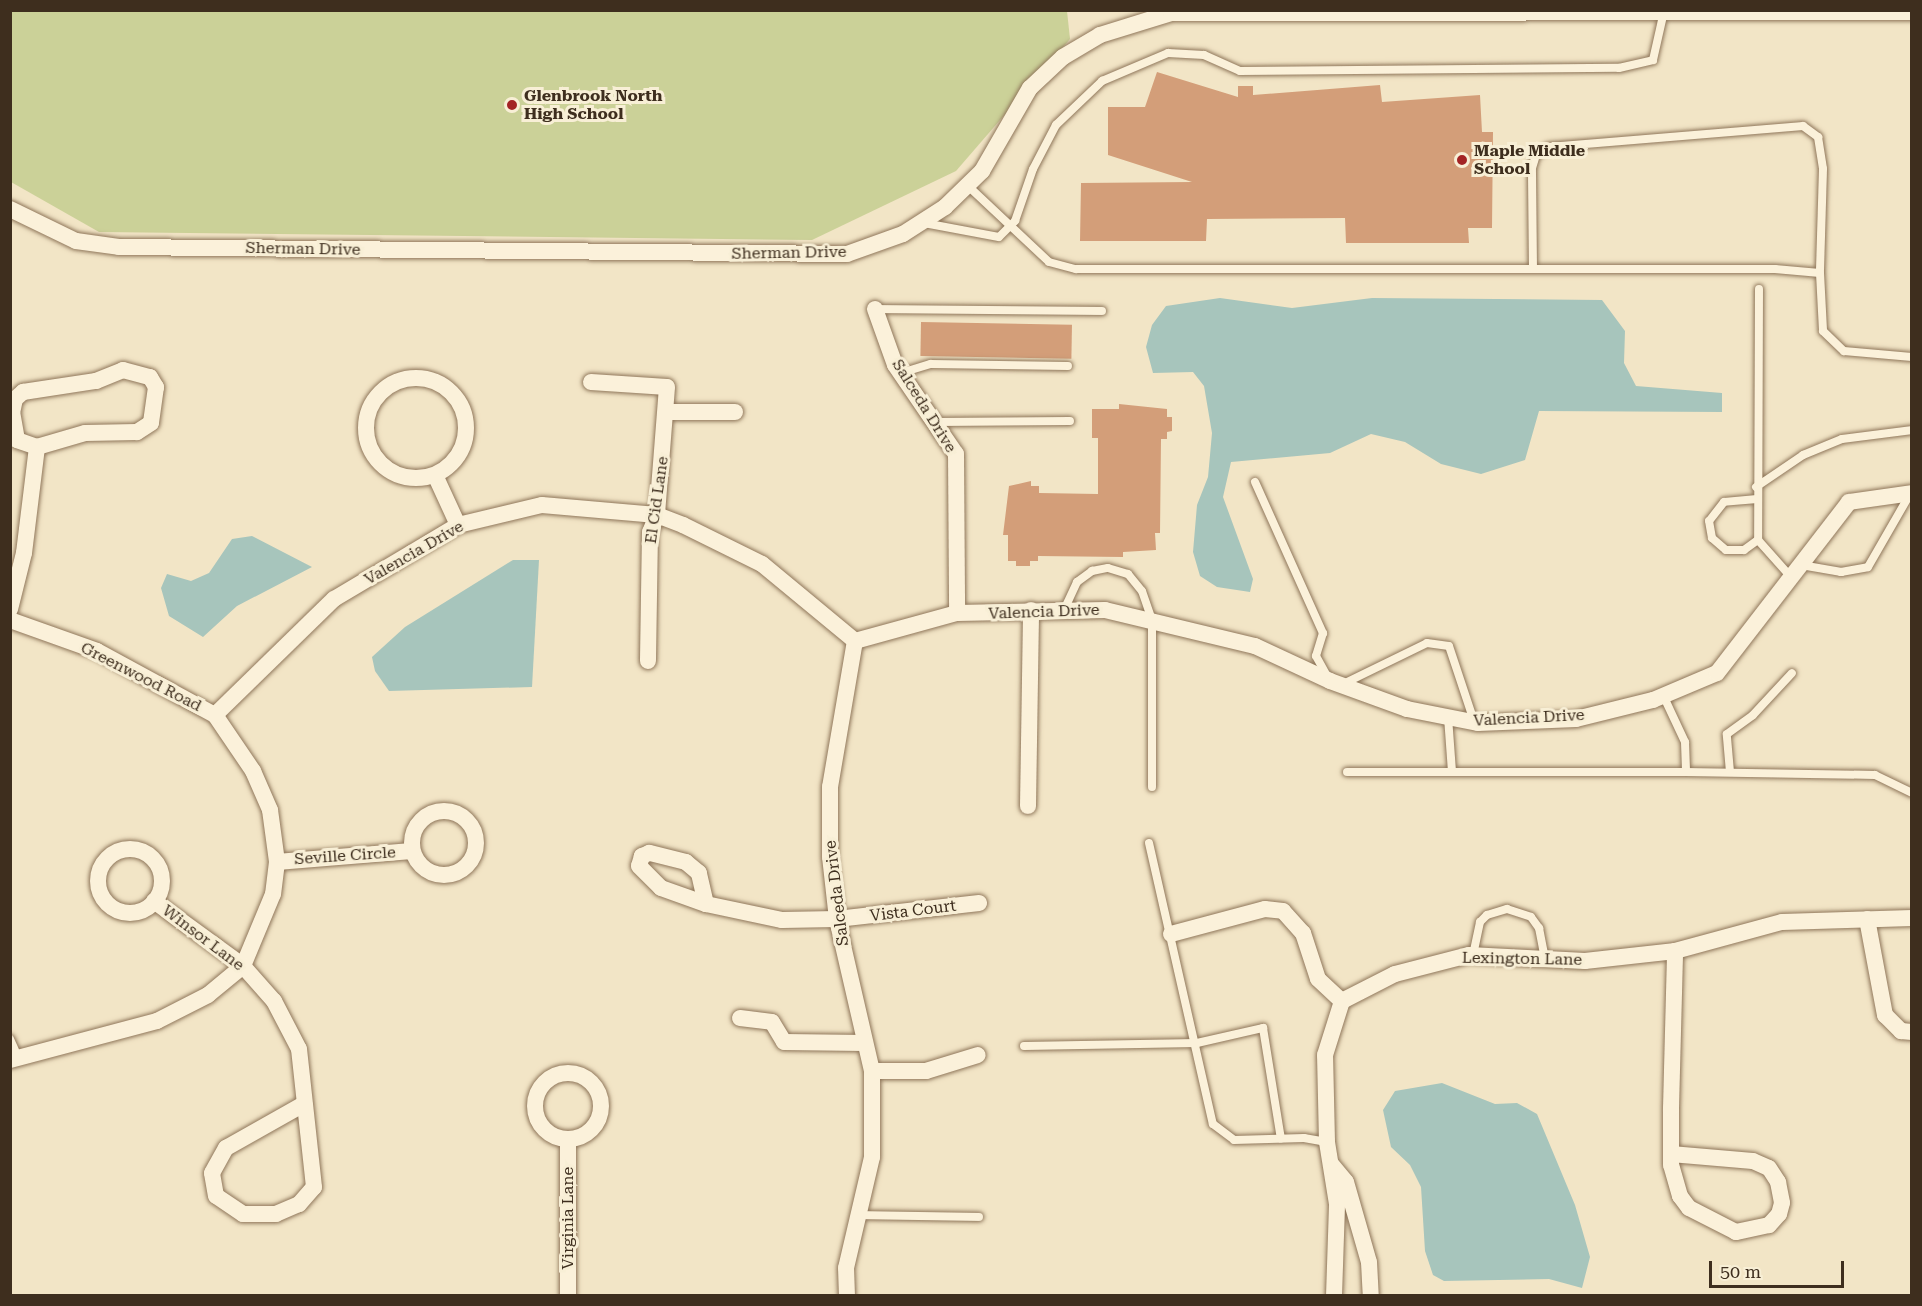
<!DOCTYPE html>
<style>
body{margin:0}
#map{position:relative;width:1922px;height:1306px;overflow:hidden;background:#f2e5c6;font-family:"Roboto Serif",serif}
div>[style]{position:absolute}
[style*='--x']{left:calc(var(--x)*1px);top:calc(var(--y)*1px);width:calc(var(--w)*1px);rotate:calc(var(--a)*1deg)}
.green>*{inset:0;background:#cbd198}
.water>*{inset:0;background:#a7c5bc}
.building>*{inset:0;background:#d39e79;transform-origin:0 0}
.roads{filter:drop-shadow(0 0 2px #8f765a) drop-shadow(0 0 2px #8f765a)}
.lane>*{height:8px;margin:-4px;padding:0 4px;transform-origin:4px;border-radius:4px;background:#fbf1da}
.street>*{height:16px;margin:-8px;padding:0 8px;transform-origin:8px;border-radius:8px;background:#fbf1da}
.street>.ring{margin:-8px;padding:0;box-sizing:content-box;background:none;border:16px solid #fbf1da;border-radius:50%}
.dots>*{width:16px;height:16px;translate:-50% -50%;box-sizing:border-box;border:3px solid #f8efd6;border-radius:50%}
span{translate:-50% -50%;white-space:nowrap;text-align:center;line-height:1.15;-webkit-text-stroke:6px #f8efd6;paint-order:stroke}
.poi-label{font-size:16px;color:#3e2e1e;font-weight:700}
.left{translate:0 -50%;text-align:left}
.street-label{font-size:16px;color:#3e2e1e}
.frame{position:absolute;inset:0;border:12px solid #3e2e1e;pointer-events:none}
.scale{position:absolute;left:1709px;top:1261px;width:135px;height:27px;box-sizing:border-box;border:3px solid #3e2e1e;border-top:0;padding-left:8px;font-size:18px;line-height:21px;white-space:nowrap;color:#3e2e1e;-webkit-text-stroke:4px #f8efd6;paint-order:stroke}
</style>
<div id="map">
<div class="green">
<i style="clip-path:polygon(11px 11px,1067px 11px,1070px 39px,956px 171px,812px 240px,99px 232px,11px 182px)"></i>
</div>
<div class="water">
<i style="clip-path:polygon(1220px 298px,1292px 308px,1372px 298px,1602px 300px,1625px 331px,1624px 363px,1636px 386px,1722px 393px,1722px 412px,1539px 411px,1525px 460px,1481px 474px,1441px 464px,1405px 442px,1371px 434px,1330px 453px,1231px 462px,1223px 497px,1253px 579px,1250px 592px,1217px 587px,1200px 576px,1193px 552px,1197px 505px,1208px 477px,1212px 433px,1204px 386px,1193px 372px,1153px 373px,1146px 347px,1152px 325px,1166px 306px)"></i>
<i style="clip-path:polygon(252px 536px,312px 567px,237px 606px,203px 637px,169px 616px,161px 588px,167px 574px,191px 581px,209px 573px,232px 539px)"></i>
<i style="clip-path:polygon(513px 560px,539px 560px,532px 687px,389px 691px,375px 671px,372px 657px,405px 627px)"></i>
<i style="clip-path:polygon(1442px 1083px,1495px 1104px,1517px 1103px,1537px 1114px,1575px 1205px,1590px 1257px,1582px 1288px,1549px 1279px,1444px 1281px,1433px 1275px,1425px 1251px,1421px 1187px,1410px 1165px,1391px 1147px,1383px 1110px,1395px 1091px)"></i>
</div>
<div class="building">
<i style="clip-path:polygon(1157px 72px,1238px 97px,1238px 86px,1253px 86px,1253px 95px,1380px 85px,1382px 102px,1480px 95px,1482px 132px,1493px 132px,1492px 228px,1468px 228px,1469px 243px,1346px 243px,1345px 218px,1207px 219px,1206px 241px,1080px 241px,1081px 183px,1192px 182px,1108px 155px,1108px 107px,1145px 107px)"></i>
<i style="left:921px;top:322px;width:151px;height:34px;rotate:1deg"></i>
<i style="clip-path:polygon(1119px 404px,1167px 409px,1167px 417px,1172px 417px,1172px 431px,1167px 432px,1167px 439px,1161px 439px,1160px 533px,1155px 533px,1156px 550px,1123px 552px,1123px 557px,1038px 556px,1038px 561px,1030px 561px,1030px 566px,1016px 566px,1016px 561px,1008px 561px,1008px 535px,1003px 535px,1009px 486px,1031px 481px,1031px 486px,1039px 486px,1039px 493px,1098px 494px,1098px 438px,1092px 438px,1092px 409px,1119px 409px)"></i>
</div>
<div class="roads">
<div class="lane">
<i style="--x:967;--y:185;--w:112;--a:43.2"></i>
<i style="--x:1049;--y:262;--w:28;--a:15"></i>
<i style="--x:1076;--y:269;--w:699;--a:0"></i>
<i style="--x:1775;--y:269;--w:45;--a:5.1"></i>
<i style="--x:1820;--y:273;--w:58;--a:87"></i>
<i style="--x:1823;--y:331;--w:29;--a:44"></i>
<i style="--x:1844;--y:351;--w:68;--a:5"></i>
<i style="--x:924;--y:223;--w:76;--a:10.6"></i>
<i style="--x:999;--y:237;--w:23;--a:-45"></i>
<i style="--x:1015;--y:221;--w:55;--a:-70.9"></i>
<i style="--x:1033;--y:169;--w:50;--a:-62.4"></i>
<i style="--x:1056;--y:125;--w:64;--a:-43.7"></i>
<i style="--x:1102;--y:81;--w:72;--a:-23"></i>
<i style="--x:1168;--y:53;--w:36;--a:3"></i>
<i style="--x:1204;--y:55;--w:39;--a:24"></i>
<i style="--x:1240;--y:71;--w:379;--a:-0.5"></i>
<i style="--x:1619;--y:68;--w:35;--a:-13"></i>
<i style="--x:1653;--y:60;--w:50;--a:-77.3"></i>
<i style="--x:1533;--y:269;--w:101;--a:-90.6"></i>
<i style="--x:1532;--y:168;--w:14;--a:-73"></i>
<i style="--x:1536;--y:155;--w:15;--a:-32"></i>
<i style="--x:1549;--y:147;--w:255;--a:-4.7"></i>
<i style="--x:1803;--y:126;--w:19;--a:36"></i>
<i style="--x:1818;--y:137;--w:32;--a:81"></i>
<i style="--x:1823;--y:169;--w:104;--a:91.7"></i>
<i style="--x:1759;--y:289;--w:251;--a:90.2"></i>
<i style="--x:1758;--y:540;--w:50;--a:48.3"></i>
<i style="--x:875;--y:309;--w:227;--a:0.5"></i>
<i style="--x:901;--y:373;--w:31;--a:-17"></i>
<i style="--x:931;--y:364;--w:137;--a:0.8"></i>
<i style="--x:936;--y:422;--w:134;--a:-0.4"></i>
<i style="--x:1255;--y:482;--w:166;--a:65.8"></i>
<i style="--x:1323;--y:633;--w:24;--a:107"></i>
<i style="--x:1316;--y:656;--w:25;--a:61"></i>
<i style="--x:1756;--y:487;--w:57;--a:-34.2"></i>
<i style="--x:1803;--y:455;--w:42;--a:-22.3"></i>
<i style="--x:1842;--y:439;--w:71;--a:-7.3"></i>
<i style="--x:1757;--y:499;--w:33;--a:175"></i>
<i style="--x:1724;--y:502;--w:24;--a:128"></i>
<i style="--x:1709;--y:521;--w:17;--a:80"></i>
<i style="--x:1712;--y:538;--w:18;--a:41"></i>
<i style="--x:1726;--y:550;--w:18;--a:0"></i>
<i style="--x:1744;--y:550;--w:17;--a:-36"></i>
<i style="--x:1801;--y:565;--w:41;--a:9.9"></i>
<i style="--x:1841;--y:572;--w:27;--a:-10"></i>
<i style="--x:1868;--y:567;--w:84;--a:-60.1"></i>
<i style="--x:1064;--y:610;--w:31;--a:-65"></i>
<i style="--x:1077;--y:582;--w:19;--a:-36"></i>
<i style="--x:1092;--y:571;--w:16;--a:-11"></i>
<i style="--x:1108;--y:568;--w:21;--a:17"></i>
<i style="--x:1128;--y:574;--w:22;--a:51"></i>
<i style="--x:1142;--y:591;--w:31;--a:71"></i>
<i style="--x:1152;--y:620;--w:167;--a:90"></i>
<i style="--x:1343;--y:684;--w:93;--a:-26"></i>
<i style="--x:1427;--y:643;--w:22;--a:8"></i>
<i style="--x:1449;--y:646;--w:79;--a:71.6"></i>
<i style="--x:1663;--y:695;--w:52;--a:64.9"></i>
<i style="--x:1685;--y:742;--w:30;--a:88"></i>
<i style="--x:1686;--y:772;--w:189;--a:0.9"></i>
<i style="--x:1875;--y:775;--w:41;--a:25.9"></i>
<i style="--x:1448;--y:717;--w:55;--a:85.8"></i>
<i style="--x:1452;--y:772;--w:234;--a:0"></i>
<i style="--x:1347;--y:772;--w:105;--a:0"></i>
<i style="--x:1730;--y:772;--w:38;--a:-95"></i>
<i style="--x:1727;--y:734;--w:32;--a:-36"></i>
<i style="--x:1753;--y:715;--w:57;--a:-47.1"></i>
<i style="--x:1149;--y:843;--w:288;--a:77.2"></i>
<i style="--x:1213;--y:1124;--w:26;--a:37"></i>
<i style="--x:1234;--y:1140;--w:70;--a:-1.6"></i>
<i style="--x:1304;--y:1138;--w:23;--a:10"></i>
<i style="--x:1473;--y:955;--w:34;--a:-78"></i>
<i style="--x:1480;--y:922;--w:10;--a:-45"></i>
<i style="--x:1487;--y:915;--w:21;--a:-17"></i>
<i style="--x:1507;--y:909;--w:25;--a:18"></i>
<i style="--x:1531;--y:917;--w:14;--a:54"></i>
<i style="--x:1539;--y:928;--w:32;--a:79"></i>
<i style="--x:10;--y:1039;--w:20;--a:66"></i>
<i style="--x:1024;--y:1046;--w:173;--a:-1"></i>
<i style="--x:1197;--y:1043;--w:68;--a:-12.8"></i>
<i style="--x:1263;--y:1028;--w:112;--a:80.8"></i>
<i style="--x:858;--y:1215;--w:121;--a:0.9"></i>
</div>
<div class="street">
<i style="--x:10;--y:209;--w:73;--a:25.9"></i>
<i style="--x:76;--y:241;--w:43;--a:7.9"></i>
<i style="--x:119;--y:247;--w:728;--a:0.55"></i>
<i style="--x:847;--y:254;--w:59;--a:-19.7"></i>
<i style="--x:903;--y:234;--w:50;--a:-32.7"></i>
<i style="--x:945;--y:207;--w:52;--a:-44.2"></i>
<i style="--x:982;--y:171;--w:96;--a:-60"></i>
<i style="--x:1030;--y:88;--w:45;--a:-43.2"></i>
<i style="--x:1063;--y:57;--w:43;--a:-30.7"></i>
<i style="--x:1100;--y:35;--w:74;--a:-17.2"></i>
<i style="--x:1171;--y:13;--w:741;--a:-0.08"></i>
<i style="--x:875;--y:309;--w:59;--a:70.3"></i>
<i style="--x:895;--y:365;--w:108;--a:55.6"></i>
<i style="--x:956;--y:454;--w:159;--a:89.6"></i>
<i style="--x:123;--y:370;--w:28;--a:15"></i>
<i style="--x:150;--y:377;--w:12;--a:59"></i>
<i style="--x:156;--y:387;--w:36;--a:98"></i>
<i style="--x:151;--y:423;--w:17;--a:147"></i>
<i style="--x:137;--y:432;--w:52;--a:178.9"></i>
<i style="--x:85;--y:433;--w:50;--a:163.7"></i>
<i style="--x:37;--y:447;--w:21;--a:-161"></i>
<i style="--x:17;--y:440;--w:27;--a:-100"></i>
<i style="--x:12;--y:413;--w:14;--a:-78"></i>
<i style="--x:15;--y:399;--w:11;--a:-41"></i>
<i style="--x:23;--y:392;--w:74;--a:-8.6"></i>
<i style="--x:96;--y:381;--w:29;--a:-22"></i>
<i class="ring" style="left:366px;top:378px;width:84px;height:84px"></i>
<i style="--x:591;--y:382;--w:76;--a:3.8"></i>
<i style="--x:667;--y:387;--w:128;--a:94.5"></i>
<i style="--x:657;--y:515;--w:18;--a:112"></i>
<i style="--x:650;--y:532;--w:129;--a:90.9"></i>
<i style="--x:666;--y:412;--w:69;--a:0"></i>
<i style="--x:435;--y:475;--w:55;--a:65.3"></i>
<i style="--x:10;--y:609;--w:58;--a:-76"></i>
<i style="--x:24;--y:553;--w:107;--a:-83"></i>
<i style="--x:10;--y:620;--w:92;--a:19.6"></i>
<i style="--x:97;--y:651;--w:134;--a:28.5"></i>
<i style="--x:215;--y:715;--w:68;--a:55.8"></i>
<i style="--x:253;--y:771;--w:43;--a:66.4"></i>
<i style="--x:270;--y:810;--w:52;--a:82.3"></i>
<i style="--x:277;--y:862;--w:32;--a:97"></i>
<i style="--x:273;--y:894;--w:78;--a:112.6"></i>
<i style="--x:243;--y:966;--w:45;--a:140.4"></i>
<i style="--x:208;--y:995;--w:57;--a:153"></i>
<i style="--x:157;--y:1021;--w:152;--a:165.1"></i>
<i style="--x:215;--y:715;--w:166;--a:-44.3"></i>
<i style="--x:334;--y:599;--w:144;--a:-30.8"></i>
<i style="--x:458;--y:525;--w:86;--a:-13.4"></i>
<i style="--x:542;--y:505;--w:115;--a:5"></i>
<i style="--x:657;--y:515;--w:28;--a:21"></i>
<i style="--x:683;--y:525;--w:88;--a:26.3"></i>
<i style="--x:762;--y:564;--w:121;--a:39.6"></i>
<i style="--x:855;--y:641;--w:106;--a:-15.4"></i>
<i style="--x:957;--y:613;--w:148;--a:-1.2"></i>
<i style="--x:1105;--y:610;--w:154;--a:13.5"></i>
<i style="--x:1255;--y:646;--w:83;--a:25"></i>
<i style="--x:1330;--y:681;--w:82;--a:20"></i>
<i style="--x:1407;--y:709;--w:72;--a:11.2"></i>
<i style="--x:1478;--y:723;--w:98;--a:-2.3"></i>
<i style="--x:1576;--y:719;--w:79;--a:-13.9"></i>
<i style="--x:1653;--y:700;--w:69;--a:-22.9"></i>
<i style="--x:1717;--y:673;--w:216;--a:-52.3"></i>
<i style="--x:1849;--y:502;--w:64;--a:-8.1"></i>
<i style="--x:1028;--y:806;--w:196;--a:-89.1"></i>
<i class="ring" style="left:412px;top:811px;width:48px;height:48px"></i>
<i class="ring" style="left:98px;top:849px;width:48px;height:48px"></i>
<i style="--x:277;--y:862;--w:135;--a:-4.7"></i>
<i style="--x:154;--y:901;--w:110;--a:36.1"></i>
<i style="--x:243;--y:966;--w:47;--a:48.5"></i>
<i style="--x:274;--y:1001;--w:54;--a:62.5"></i>
<i style="--x:299;--y:1049;--w:139;--a:83.8"></i>
<i style="--x:314;--y:1187;--w:23;--a:131"></i>
<i style="--x:299;--y:1204;--w:25;--a:157"></i>
<i style="--x:276;--y:1214;--w:33;--a:180"></i>
<i style="--x:243;--y:1214;--w:32;--a:-146"></i>
<i style="--x:216;--y:1196;--w:23;--a:-100"></i>
<i style="--x:212;--y:1173;--w:29;--a:-61"></i>
<i style="--x:226;--y:1148;--w:90;--a:-29.4"></i>
<i style="--x:706;--y:904;--w:32;--a:-103"></i>
<i style="--x:699;--y:873;--w:17;--a:-140"></i>
<i style="--x:686;--y:862;--w:38;--a:-166"></i>
<i style="--x:649;--y:853;--w:8;--a:157"></i>
<i style="--x:642;--y:856;--w:10;--a:107"></i>
<i style="--x:639;--y:866;--w:31;--a:45"></i>
<i style="--x:661;--y:888;--w:48;--a:19.6"></i>
<i style="--x:706;--y:904;--w:78;--a:11.9"></i>
<i style="--x:782;--y:920;--w:55;--a:-1"></i>
<i style="--x:837;--y:919;--w:143;--a:-6.4"></i>
<i style="--x:1867;--y:919;--w:98;--a:79.4"></i>
<i style="--x:1885;--y:1015;--w:23;--a:45"></i>
<i style="--x:1901;--y:1031;--w:11;--a:5"></i>
<i style="--x:1171;--y:934;--w:97;--a:-14.9"></i>
<i style="--x:1265;--y:909;--w:18;--a:6"></i>
<i style="--x:1283;--y:911;--w:30;--a:48"></i>
<i style="--x:1303;--y:933;--w:48;--a:71.9"></i>
<i style="--x:1318;--y:979;--w:33;--a:43"></i>
<i style="--x:1342;--y:1001;--w:59;--a:-27"></i>
<i style="--x:1395;--y:974;--w:76;--a:-14.4"></i>
<i style="--x:1469;--y:955;--w:116;--a:3"></i>
<i style="--x:1585;--y:961;--w:91;--a:-6.3"></i>
<i style="--x:1675;--y:951;--w:111;--a:-15.2"></i>
<i style="--x:1782;--y:922;--w:130;--a:-1.8"></i>
<i style="--x:740;--y:1018;--w:32;--a:7"></i>
<i style="--x:772;--y:1022;--w:23;--a:59"></i>
<i style="--x:784;--y:1042;--w:80;--a:0.7"></i>
<i style="--x:872;--y:1071;--w:54;--a:0"></i>
<i style="--x:926;--y:1071;--w:54;--a:-17.1"></i>
<i class="ring" style="left:535px;top:1073px;width:50px;height:50px"></i>
<i style="--x:568;--y:1140;--w:156;--a:90"></i>
<i style="--x:1671;--y:1154;--w:82;--a:4.9"></i>
<i style="--x:1753;--y:1161;--w:17;--a:24"></i>
<i style="--x:1769;--y:1168;--w:17;--a:57"></i>
<i style="--x:1778;--y:1182;--w:21;--a:79"></i>
<i style="--x:1782;--y:1203;--w:11;--a:105"></i>
<i style="--x:1779;--y:1214;--w:15;--a:132"></i>
<i style="--x:1769;--y:1225;--w:34;--a:168"></i>
<i style="--x:1736;--y:1232;--w:53;--a:-152.9"></i>
<i style="--x:1689;--y:1208;--w:15;--a:-127"></i>
<i style="--x:1680;--y:1196;--w:32;--a:-106"></i>
<i style="--x:1671;--y:1165;--w:57;--a:-90"></i>
<i style="--x:1671;--y:1108;--w:157;--a:-88.5"></i>
<i style="--x:1331;--y:1164;--w:23;--a:50"></i>
<i style="--x:1346;--y:1182;--w:83;--a:74"></i>
<i style="--x:1369;--y:1262;--w:34;--a:87"></i>
<i style="--x:847;--y:1296;--w:28;--a:-92"></i>
<i style="--x:846;--y:1268;--w:114;--a:-76.8"></i>
<i style="--x:872;--y:1157;--w:86;--a:-90"></i>
<i style="--x:872;--y:1071;--w:156;--a:-103"></i>
<i style="--x:837;--y:919;--w:62;--a:-96.4"></i>
<i style="--x:830;--y:857;--w:70;--a:-90"></i>
<i style="--x:830;--y:787;--w:148;--a:-80.3"></i>
<i style="--x:1334;--y:1296;--w:92;--a:-88.1"></i>
<i style="--x:1337;--y:1204;--w:63;--a:-99.2"></i>
<i style="--x:1327;--y:1142;--w:87;--a:-91.3"></i>
<i style="--x:1325;--y:1055;--w:57;--a:-72.5"></i>
</div>
</div>
<div class="dots">
<i style="left:512px;top:105px;background:#a32425"></i>
<i style="left:1462px;top:160px;background:#a32425"></i>
</div>
<div class="poi-label">
<span class="left" style="left:524px;top:105px">Glenbrook North<br>High School</span>
<span class="left" style="left:1474px;top:160px">Maple Middle<br>School</span>
</div>
<div class="street-label">
<span style="left:303px;top:249px;rotate:1deg">Sherman Drive</span>
<span style="left:789px;top:253px;rotate:-1deg">Sherman Drive</span>
<span style="left:924px;top:406px;rotate:58deg">Salceda Drive</span>
<span style="left:657px;top:500px;rotate:-82deg">El Cid Lane</span>
<span style="left:414px;top:553px;rotate:-30deg">Valencia Drive</span>
<span style="left:1044px;top:612px;rotate:-2deg">Valencia Drive</span>
<span style="left:141px;top:677px;rotate:27deg">Greenwood Road</span>
<span style="left:1529px;top:718px;rotate:-3deg">Valencia Drive</span>
<span style="left:345px;top:856px;rotate:-4deg">Seville Circle</span>
<span style="left:837px;top:893px;rotate:-97deg">Salceda Drive</span>
<span style="left:913px;top:911px;rotate:-7deg">Vista Court</span>
<span style="left:203px;top:938px;rotate:37deg">Winsor Lane</span>
<span style="left:1522px;top:959px;rotate:1deg">Lexington Lane</span>
<span style="left:568px;top:1218px;rotate:-90deg">Virginia Lane</span>
</div>
<div class="frame"></div>
<div class="scale">50 m</div>
</div>
